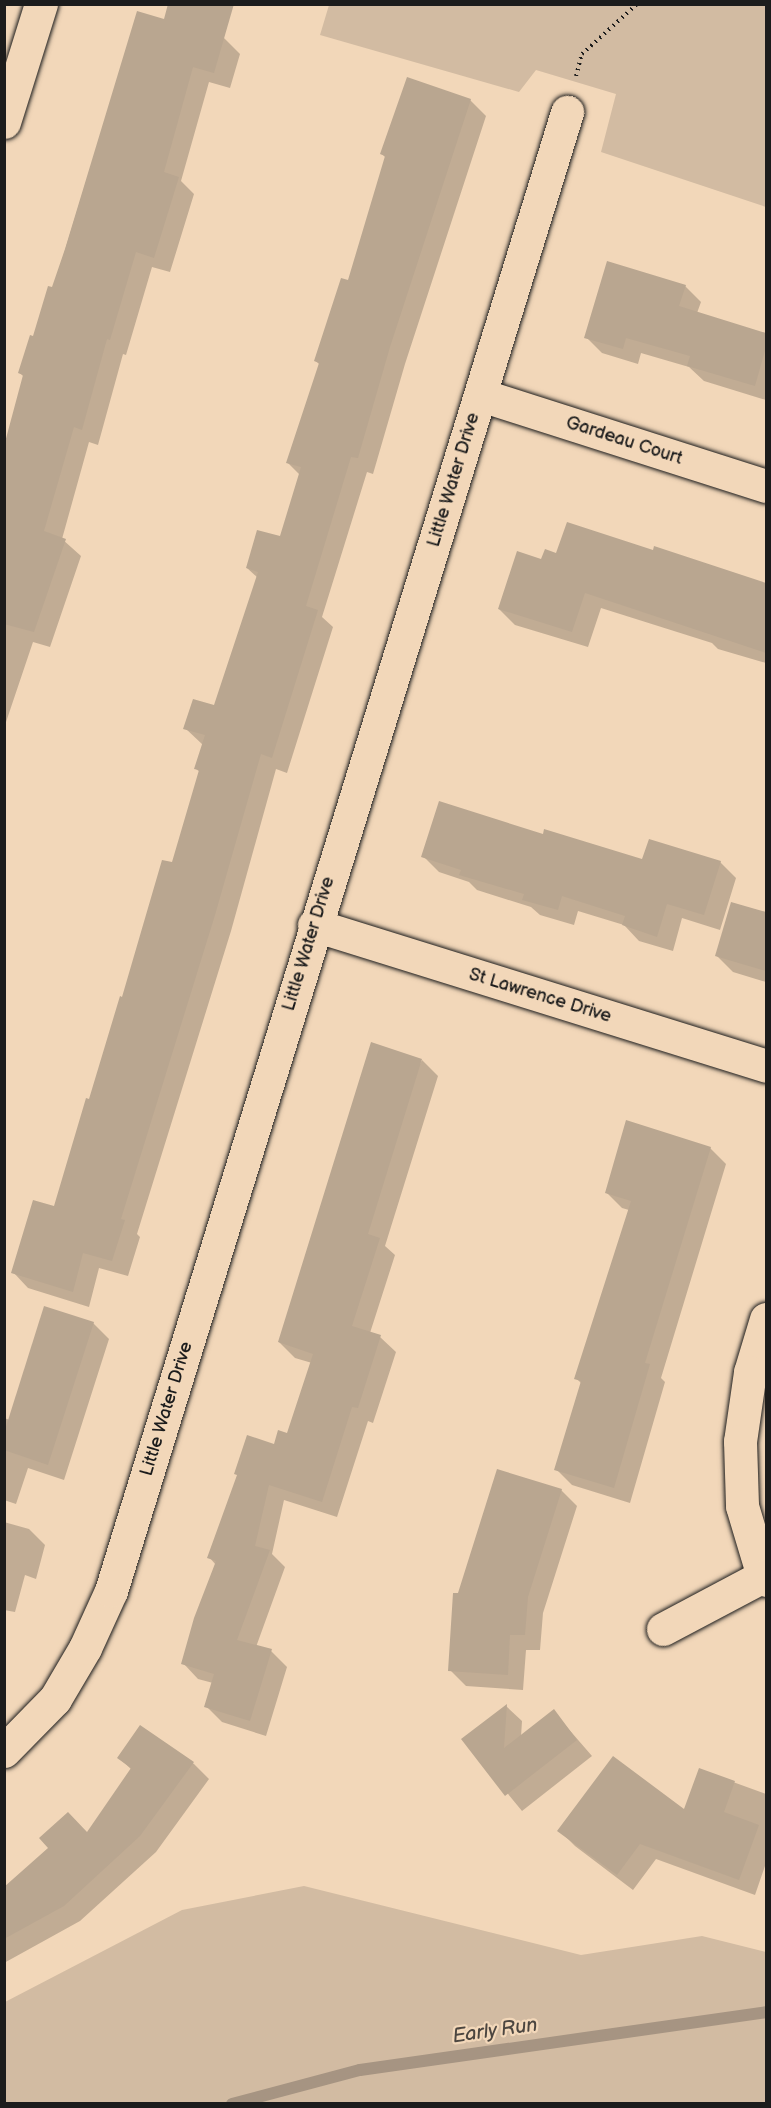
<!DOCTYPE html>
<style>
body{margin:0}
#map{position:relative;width:771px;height:2108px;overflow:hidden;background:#f2d7b9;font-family:"Balsamiq Sans",sans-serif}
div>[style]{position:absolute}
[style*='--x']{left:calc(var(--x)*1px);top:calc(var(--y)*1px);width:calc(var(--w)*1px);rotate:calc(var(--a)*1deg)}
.green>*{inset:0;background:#d2bba2}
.shadow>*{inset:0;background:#0003}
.stream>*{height:12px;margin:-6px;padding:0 6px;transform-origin:6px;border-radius:6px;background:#a69482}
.building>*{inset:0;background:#b9a690}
.path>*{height:4px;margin-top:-2px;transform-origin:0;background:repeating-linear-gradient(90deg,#1c1c1c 0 1.5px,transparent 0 6px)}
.roads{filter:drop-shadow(0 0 2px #1c1c1c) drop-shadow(0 0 2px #1c1c1c)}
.street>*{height:33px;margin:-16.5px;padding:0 16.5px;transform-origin:16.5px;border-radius:16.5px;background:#f2d7b9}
span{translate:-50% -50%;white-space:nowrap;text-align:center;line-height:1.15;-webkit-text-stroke:4.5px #f2d7b9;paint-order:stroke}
.street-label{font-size:18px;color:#1c1c1c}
.water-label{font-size:20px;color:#4c4640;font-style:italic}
.frame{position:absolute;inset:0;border:6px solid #1c1c1c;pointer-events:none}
</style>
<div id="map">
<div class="green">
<i style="clip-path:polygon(329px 5px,766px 5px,766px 207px,601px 152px,616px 94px,536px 70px,519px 92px,320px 35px)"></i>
<i style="clip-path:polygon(304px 1886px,581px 1955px,702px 1936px,766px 1952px,766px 2103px,5px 2103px,5px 2002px,182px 1910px)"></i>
</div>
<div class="shadow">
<i style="clip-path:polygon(138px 13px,224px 38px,240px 54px,230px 88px,209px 82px,181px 181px,194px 194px,170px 272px,152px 267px,126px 355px,123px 354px,98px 445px,89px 442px,62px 539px,81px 556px,50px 647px,33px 642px,4px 728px,4px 449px,24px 377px,20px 373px,53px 289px)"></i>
<i style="clip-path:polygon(470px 100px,486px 116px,405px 364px,373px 474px,367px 472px,322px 617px,333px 627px,287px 773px,276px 769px,231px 931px,137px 1234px,140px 1237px,128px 1276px,99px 1268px,89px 1307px,28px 1288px,13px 1272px,55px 1208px,123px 999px,173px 864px,200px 772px,196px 769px,203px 745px,185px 728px,215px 707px,258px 578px,247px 568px,281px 538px,300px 475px,288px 463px,320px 365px,316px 361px,349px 282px,386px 158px,382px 154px)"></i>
<i style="clip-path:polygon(685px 286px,701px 302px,697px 313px,766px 335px,766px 400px,704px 381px,689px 367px,641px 353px,638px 364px,602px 353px,586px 337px)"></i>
<i style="clip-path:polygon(655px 548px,766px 584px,766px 663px,718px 649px,712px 643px,601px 608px,588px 647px,515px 625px,499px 609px,542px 561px,557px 555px,654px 552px)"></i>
<i style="clip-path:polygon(544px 836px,643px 861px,720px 862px,736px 878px,720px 930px,682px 918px,673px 951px,639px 941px,624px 925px,578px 911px,574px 925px,540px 915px,531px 907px,477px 890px,469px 882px,439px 872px,423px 856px)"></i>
<i style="clip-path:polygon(732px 903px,766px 913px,766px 982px,733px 972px,717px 956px)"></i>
<i style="clip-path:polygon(422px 1060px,438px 1076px,385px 1246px,395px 1255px,370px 1333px,380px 1337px,396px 1352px,373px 1423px,368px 1421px,337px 1517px,284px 1500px,272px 1554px,285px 1567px,256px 1647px,271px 1651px,287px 1667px,266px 1736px,222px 1722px,206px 1706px,213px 1683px,198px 1679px,183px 1663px,216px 1565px,209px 1557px,275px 1446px,288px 1435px,312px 1363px,295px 1358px,279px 1342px)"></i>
<i style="clip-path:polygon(710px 1148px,726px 1164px,661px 1378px,665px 1382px,630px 1503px,572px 1485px,556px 1469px,582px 1384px,576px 1378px,629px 1210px,622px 1208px,606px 1192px)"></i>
<i style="clip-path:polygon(93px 1323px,109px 1339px,64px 1480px,28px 1468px,16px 1504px,4px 1500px,4px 1418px,10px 1420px)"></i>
<i style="clip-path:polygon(561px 1490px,577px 1506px,543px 1613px,540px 1650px,526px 1650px,523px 1690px,466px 1686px,450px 1670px,459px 1595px)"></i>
<i style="clip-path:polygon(4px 1522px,29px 1529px,45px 1545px,36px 1579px,25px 1575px,15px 1612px,4px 1610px)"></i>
<i style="clip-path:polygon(506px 1706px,522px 1721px,521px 1737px,553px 1711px,592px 1756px,522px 1811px,463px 1739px)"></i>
<i style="clip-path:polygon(141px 1727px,194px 1764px,209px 1779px,156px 1852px,80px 1921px,4px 1963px,4px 1889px,87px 1834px,132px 1770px,119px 1758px)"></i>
<i style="clip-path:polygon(700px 1770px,766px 1794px,766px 1863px,755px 1895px,656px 1859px,633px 1890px,575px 1846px,559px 1830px,684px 1811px)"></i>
</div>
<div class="stream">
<i style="--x:232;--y:2104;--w:132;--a:-14.9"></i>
<i style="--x:360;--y:2070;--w:410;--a:-8.1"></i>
</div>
<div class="building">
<i style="clip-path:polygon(168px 4px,234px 4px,214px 73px,193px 67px,164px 172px,179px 177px,154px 258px,136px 252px,110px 340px,107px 339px,82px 430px,74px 427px,44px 531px,66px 539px,34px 632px,4px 624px,4px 446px,23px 375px,18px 373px,30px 335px,33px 336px,48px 286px,52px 287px,65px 249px,137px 11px,164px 19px)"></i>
<i style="clip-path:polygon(407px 77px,471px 99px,390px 347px,358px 458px,351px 457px,306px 606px,318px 610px,272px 758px,261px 754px,215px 915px,121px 1219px,125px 1220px,112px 1261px,83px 1253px,73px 1292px,11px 1273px,33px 1200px,54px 1206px,86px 1098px,89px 1099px,120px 996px,122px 997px,162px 860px,172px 862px,199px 770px,194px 769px,205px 735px,183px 729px,193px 699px,214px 705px,258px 572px,246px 568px,257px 530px,280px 536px,301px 467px,286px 463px,319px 363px,314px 361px,341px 278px,348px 280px,385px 156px,380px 154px)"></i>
<i style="clip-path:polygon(607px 261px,686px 285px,679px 306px,766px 333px,766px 347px,755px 386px,687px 366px,690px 356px,626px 338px,623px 349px,584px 338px)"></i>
<i style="clip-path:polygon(567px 522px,653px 550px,654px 546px,766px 583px,766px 653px,585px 593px,572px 632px,498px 609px,517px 551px,541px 559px,545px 549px,556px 553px)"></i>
<i style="clip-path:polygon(439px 801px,543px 834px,544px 829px,642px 859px,649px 839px,721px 861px,704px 915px,667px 904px,657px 937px,622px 925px,625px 916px,562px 896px,558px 910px,522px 900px,524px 894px,459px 875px,461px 870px,421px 857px)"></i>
<i style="clip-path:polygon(731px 902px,766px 912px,766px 971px,715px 956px)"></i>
<i style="clip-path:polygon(371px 1042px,422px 1059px,368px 1234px,380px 1238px,352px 1326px,381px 1335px,358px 1408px,352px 1407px,322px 1502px,269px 1485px,255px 1546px,270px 1550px,237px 1640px,272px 1649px,250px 1721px,204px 1707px,214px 1674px,181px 1664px,194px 1618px,216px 1561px,207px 1558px,237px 1475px,234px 1474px,247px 1435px,274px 1444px,278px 1430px,287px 1433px,313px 1354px,278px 1342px)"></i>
<i style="clip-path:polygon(626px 1120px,711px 1147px,645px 1363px,650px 1364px,614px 1488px,554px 1470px,581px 1381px,574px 1379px,631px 1201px,605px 1193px)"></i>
<i style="clip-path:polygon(44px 1306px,94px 1322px,48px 1465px,4px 1450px,4px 1433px)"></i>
<i style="clip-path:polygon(497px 1469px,562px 1489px,528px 1597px,525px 1635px,510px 1635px,508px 1675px,448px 1671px,453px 1593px,458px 1593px)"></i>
<i style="clip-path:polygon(507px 1704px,504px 1748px,554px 1709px,577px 1740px,505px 1796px,461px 1739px)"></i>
<i style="clip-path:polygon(140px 1725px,194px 1762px,140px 1836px,64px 1906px,4px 1939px,4px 1887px,48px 1848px,39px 1838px,68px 1812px,87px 1832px,131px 1768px,117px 1758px)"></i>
<i style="clip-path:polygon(613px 1756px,684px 1809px,699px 1768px,735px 1781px,724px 1812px,759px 1825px,739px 1880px,640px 1844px,617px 1875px,557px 1831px)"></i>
</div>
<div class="path">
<i style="--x:576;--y:76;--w:23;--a:-75"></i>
<i style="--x:582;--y:54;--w:74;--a:-42.3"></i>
</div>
<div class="roads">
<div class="street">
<i style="--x:4;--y:122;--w:124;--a:-72.6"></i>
<i style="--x:481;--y:395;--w:299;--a:17.7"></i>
<i style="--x:314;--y:925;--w:473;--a:17.3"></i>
<i style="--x:766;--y:1319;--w:55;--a:106.8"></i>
<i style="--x:750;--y:1372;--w:70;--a:98.2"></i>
<i style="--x:740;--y:1441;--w:65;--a:88.2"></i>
<i style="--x:742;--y:1506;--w:73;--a:73.3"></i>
<i style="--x:763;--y:1576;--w:5;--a:53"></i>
<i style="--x:663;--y:1629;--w:113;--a:-27.9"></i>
<i style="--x:4;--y:1751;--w:73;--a:-45.6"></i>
<i style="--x:55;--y:1699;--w:59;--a:-59.5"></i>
<i style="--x:85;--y:1648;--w:63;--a:-65.5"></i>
<i style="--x:111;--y:1591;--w:1548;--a:-72.86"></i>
</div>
</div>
<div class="street-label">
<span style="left:624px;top:441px;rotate:18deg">Gardeau Court</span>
<span style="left:454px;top:480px;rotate:-73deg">Little Water Drive</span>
<span style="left:309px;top:944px;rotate:-73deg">Little Water Drive</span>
<span style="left:540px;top:996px;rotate:17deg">St Lawrence Drive</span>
<span style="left:167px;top:1409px;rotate:-73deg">Little Water Drive</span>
</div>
<div class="water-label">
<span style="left:495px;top:2031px;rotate:-8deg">Early Run</span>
</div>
<div class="frame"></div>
</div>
